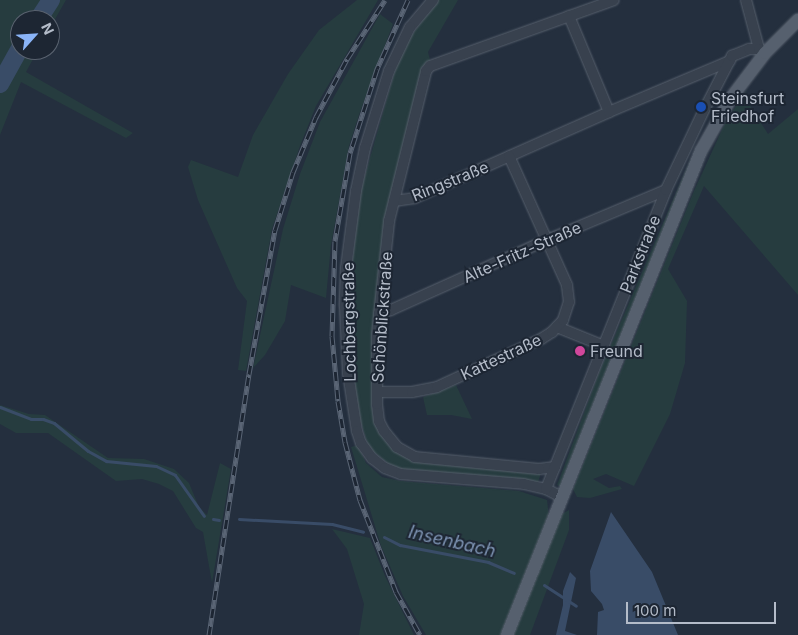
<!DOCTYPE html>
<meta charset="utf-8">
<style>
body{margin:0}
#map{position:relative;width:798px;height:635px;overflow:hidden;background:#242f3e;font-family:Inter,sans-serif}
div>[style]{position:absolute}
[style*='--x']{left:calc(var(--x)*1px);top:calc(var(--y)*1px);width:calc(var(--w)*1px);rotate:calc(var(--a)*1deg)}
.green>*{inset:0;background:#263c3f}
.water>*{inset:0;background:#394c67}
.stream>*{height:3px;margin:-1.5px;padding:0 1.5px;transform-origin:1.5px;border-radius:1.5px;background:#394c67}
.river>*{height:18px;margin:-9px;padding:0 9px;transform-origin:9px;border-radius:9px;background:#394c67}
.roads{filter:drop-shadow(0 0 1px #565f6c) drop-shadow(0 0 1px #565f6c)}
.minor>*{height:10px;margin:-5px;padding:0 5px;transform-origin:5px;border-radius:5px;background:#38414e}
.major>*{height:12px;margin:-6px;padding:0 6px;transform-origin:6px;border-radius:6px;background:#56606e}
.rail>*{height:5px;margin-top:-2.5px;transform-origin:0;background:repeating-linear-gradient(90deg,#1d2633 0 9px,#5a6575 0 18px);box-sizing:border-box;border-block:1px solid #5a6575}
.dots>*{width:14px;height:14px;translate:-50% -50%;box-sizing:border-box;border:2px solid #1d2633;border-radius:50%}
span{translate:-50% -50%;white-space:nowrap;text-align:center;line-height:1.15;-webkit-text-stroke:4px #1d2633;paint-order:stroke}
.poi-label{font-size:16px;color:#b4bcc9}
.left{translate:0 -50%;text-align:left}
.street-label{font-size:16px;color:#b4bcc9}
.water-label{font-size:18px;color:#7c92b1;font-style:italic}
.north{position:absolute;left:10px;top:10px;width:50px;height:50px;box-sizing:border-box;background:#1d2633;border:1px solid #59626f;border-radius:50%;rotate:64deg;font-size:14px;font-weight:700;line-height:20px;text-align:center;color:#b4bcc9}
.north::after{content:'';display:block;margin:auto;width:18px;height:22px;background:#8ab4f8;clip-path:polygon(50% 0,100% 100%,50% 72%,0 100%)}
.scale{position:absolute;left:626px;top:602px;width:150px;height:22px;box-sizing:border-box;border:2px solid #b4bcc9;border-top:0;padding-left:6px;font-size:15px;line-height:18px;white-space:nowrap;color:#b4bcc9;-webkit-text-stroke:4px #1d2633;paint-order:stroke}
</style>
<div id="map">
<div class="green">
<i style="clip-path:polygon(0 0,66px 0,50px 28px,50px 20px,20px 20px,20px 50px,38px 50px,26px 72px,133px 133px,126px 138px,21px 82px,0 135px)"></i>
<i style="clip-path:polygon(357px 0,378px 0,316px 106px,300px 146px,272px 229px,246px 371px,238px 370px,247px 301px,237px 288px,198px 200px,188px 167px,191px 160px,238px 177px,253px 135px,288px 74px,319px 30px)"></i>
<i style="clip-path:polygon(438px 0,458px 0,428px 52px,430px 60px,419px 87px,393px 196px,375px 326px,383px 437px,392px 449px,406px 457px,541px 472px,538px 483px,395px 469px,369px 448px,357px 411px,349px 311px,357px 203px,397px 64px,408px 40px)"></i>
<i style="clip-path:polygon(380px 14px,393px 24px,360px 112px,349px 146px,331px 245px,326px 298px,291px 285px,285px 321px,265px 355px,253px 368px,283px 229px,300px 174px,320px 122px)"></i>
<i style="clip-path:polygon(748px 88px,744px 96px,768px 134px,798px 109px,798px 295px,704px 186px,668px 269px,687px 301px,685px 363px,670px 414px,634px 486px,606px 474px,593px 479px,609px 488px,620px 486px,622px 489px,590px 498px,577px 497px,573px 489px,694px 191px,726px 121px)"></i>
<i style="clip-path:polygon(690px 160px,694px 162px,562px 487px,557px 485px,599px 373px)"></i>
<i style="clip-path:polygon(456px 385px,472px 419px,451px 415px,427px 415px,423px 397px)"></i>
<i style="clip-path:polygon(0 395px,0 405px,29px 414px,45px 415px,108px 458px,144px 459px,174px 469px,189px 483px,199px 507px,207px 515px,220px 463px,231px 469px,212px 583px,203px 532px,196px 528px,173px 491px,159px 484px,142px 479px,116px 481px,48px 433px,16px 433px,0 424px)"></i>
<i style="clip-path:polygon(358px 445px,366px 463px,382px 477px,401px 481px,519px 491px,547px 500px,549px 517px,501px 635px,426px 635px,403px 596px,381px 546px,351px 447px)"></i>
<i style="clip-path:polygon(569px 510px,569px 530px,530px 635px,513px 635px,562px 514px)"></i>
<i style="clip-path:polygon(332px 529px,370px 538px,385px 576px,414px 635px,359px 635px,364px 604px,347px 549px)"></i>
</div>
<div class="water">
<i style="clip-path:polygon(611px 512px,652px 572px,678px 635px,597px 635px,598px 612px,604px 610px,602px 604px,591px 591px,590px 571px)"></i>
<i style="clip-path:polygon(570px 572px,576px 578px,565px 631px,577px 635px,556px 635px,563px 605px,563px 591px)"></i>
</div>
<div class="stream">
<i style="--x:0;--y:407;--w:33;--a:21"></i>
<i style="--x:31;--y:419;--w:12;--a:0"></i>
<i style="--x:43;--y:419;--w:12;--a:20"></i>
<i style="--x:54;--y:423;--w:44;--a:39.5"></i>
<i style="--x:88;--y:451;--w:21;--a:29"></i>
<i style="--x:106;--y:461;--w:50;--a:5.7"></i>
<i style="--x:156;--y:466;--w:21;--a:25"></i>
<i style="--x:175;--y:475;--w:50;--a:54.7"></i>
<i style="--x:213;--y:519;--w:6;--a:9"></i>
<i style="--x:239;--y:519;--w:93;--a:3.1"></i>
<i style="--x:332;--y:524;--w:32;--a:14"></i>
<i style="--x:384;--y:537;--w:18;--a:27"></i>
<i style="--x:400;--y:545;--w:90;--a:10.9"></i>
<i style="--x:488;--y:562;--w:28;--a:23"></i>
<i style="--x:544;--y:585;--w:38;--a:33"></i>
</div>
<div class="river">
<i style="--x:38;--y:20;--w:24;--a:-57"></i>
<i style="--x:0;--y:84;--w:41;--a:-60.9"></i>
</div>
<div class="roads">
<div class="minor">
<i style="--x:433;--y:0;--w:35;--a:130"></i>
<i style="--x:410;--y:27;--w:49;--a:115.5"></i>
<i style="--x:389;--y:71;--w:81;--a:107.3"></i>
<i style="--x:365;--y:148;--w:44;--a:101.8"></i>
<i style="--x:356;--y:191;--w:78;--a:97.4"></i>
<i style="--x:346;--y:268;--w:38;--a:92"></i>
<i style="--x:345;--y:306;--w:67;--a:87.4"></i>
<i style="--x:348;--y:373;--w:59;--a:81.2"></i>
<i style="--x:357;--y:431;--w:13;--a:72"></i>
<i style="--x:361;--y:443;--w:19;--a:54"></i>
<i style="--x:372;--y:458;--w:16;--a:38"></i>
<i style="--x:385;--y:468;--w:17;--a:21"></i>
<i style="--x:401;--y:474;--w:123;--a:4.6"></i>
<i style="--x:524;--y:484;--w:23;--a:13"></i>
<i style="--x:546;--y:489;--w:18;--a:27"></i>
<i style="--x:746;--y:0;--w:51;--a:75.1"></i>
<i style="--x:569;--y:16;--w:104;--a:67.4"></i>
<i style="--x:394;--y:201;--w:21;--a:-8"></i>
<i style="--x:415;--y:198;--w:212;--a:-23.9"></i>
<i style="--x:609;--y:112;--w:131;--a:-22.9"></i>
<i style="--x:379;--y:313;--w:12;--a:-14"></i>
<i style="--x:391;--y:310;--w:171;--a:-24.2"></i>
<i style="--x:547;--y:240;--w:129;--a:-22.8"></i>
<i style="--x:557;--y:327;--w:51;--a:22"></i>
<i style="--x:377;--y:392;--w:35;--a:0"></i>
<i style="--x:412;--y:392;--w:25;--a:-11"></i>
<i style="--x:437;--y:387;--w:115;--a:-24.8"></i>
<i style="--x:541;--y:339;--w:13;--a:-32"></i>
<i style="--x:552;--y:332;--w:16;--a:-47"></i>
<i style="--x:563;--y:320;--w:19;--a:-72"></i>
<i style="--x:569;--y:302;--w:17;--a:-97"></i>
<i style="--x:567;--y:285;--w:141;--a:-114.2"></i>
<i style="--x:555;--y:467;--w:16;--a:173"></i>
<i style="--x:539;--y:469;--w:125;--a:-174.5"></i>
<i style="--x:415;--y:457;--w:21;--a:-151"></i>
<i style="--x:397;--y:447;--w:21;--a:-129"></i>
<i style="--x:384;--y:431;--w:11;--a:-117"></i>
<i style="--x:379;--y:421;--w:17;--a:-97"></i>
<i style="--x:377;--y:404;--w:70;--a:-90"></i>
<i style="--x:377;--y:334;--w:114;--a:-83.9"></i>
<i style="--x:389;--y:221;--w:154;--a:-76.1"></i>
<i style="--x:426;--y:71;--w:6;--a:-51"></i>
<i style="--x:430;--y:66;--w:195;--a:-19.7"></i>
<i style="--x:546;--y:489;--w:322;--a:-68.1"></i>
<i style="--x:666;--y:190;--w:91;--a:-64.6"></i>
<i style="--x:705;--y:108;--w:59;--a:-62.6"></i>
<i style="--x:732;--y:56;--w:18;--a:-22"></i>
<i style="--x:749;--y:49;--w:10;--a:0"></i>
<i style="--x:759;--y:49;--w:7;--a:34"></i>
</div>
<div class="major">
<i style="--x:507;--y:635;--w:521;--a:-68.16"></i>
<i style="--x:701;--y:151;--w:61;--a:-60.5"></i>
<i style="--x:731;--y:98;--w:56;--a:-52.9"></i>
<i style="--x:765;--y:53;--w:47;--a:-45"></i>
</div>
</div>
<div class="rail">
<i style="--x:408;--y:0;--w:76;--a:114.2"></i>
<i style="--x:377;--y:69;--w:88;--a:107.8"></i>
<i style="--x:350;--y:153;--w:89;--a:99.7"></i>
<i style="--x:335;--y:241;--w:95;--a:91.8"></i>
<i style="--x:332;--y:336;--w:65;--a:84.7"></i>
<i style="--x:338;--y:401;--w:42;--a:80.3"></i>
<i style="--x:345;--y:442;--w:60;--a:75.5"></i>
<i style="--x:360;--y:500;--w:99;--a:68.6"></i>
<i style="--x:396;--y:592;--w:49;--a:60.8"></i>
<i style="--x:209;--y:635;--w:264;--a:-81.3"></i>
<i style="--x:249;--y:374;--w:146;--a:-79.8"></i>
<i style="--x:275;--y:230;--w:61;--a:-72.8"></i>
<i style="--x:293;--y:172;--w:60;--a:-67.3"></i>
<i style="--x:316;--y:117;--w:66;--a:-61.9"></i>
<i style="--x:347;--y:59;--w:70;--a:-57.2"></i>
</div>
<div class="dots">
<i style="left:701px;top:107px;background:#1a4fb4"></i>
<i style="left:580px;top:351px;background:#d1479c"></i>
</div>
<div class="poi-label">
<span class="left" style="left:711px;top:107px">Steinsfurt<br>Friedhof</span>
<span class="left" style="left:590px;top:351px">Freund</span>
</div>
<div class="street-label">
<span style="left:450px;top:181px;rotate:-22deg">Ringstraße</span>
<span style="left:522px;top:252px;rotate:-24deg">Alte-Fritz-Straße</span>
<span style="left:640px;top:254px;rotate:-68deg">Parkstraße</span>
<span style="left:382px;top:317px;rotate:-86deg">Schönblickstraße</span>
<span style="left:349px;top:322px;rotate:-91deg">Lochbergstraße</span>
<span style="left:501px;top:357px;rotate:-25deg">Kattestraße</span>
</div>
<div class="water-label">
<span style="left:452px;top:542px;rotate:13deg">Insenbach</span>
</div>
<div class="north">N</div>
<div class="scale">100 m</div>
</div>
